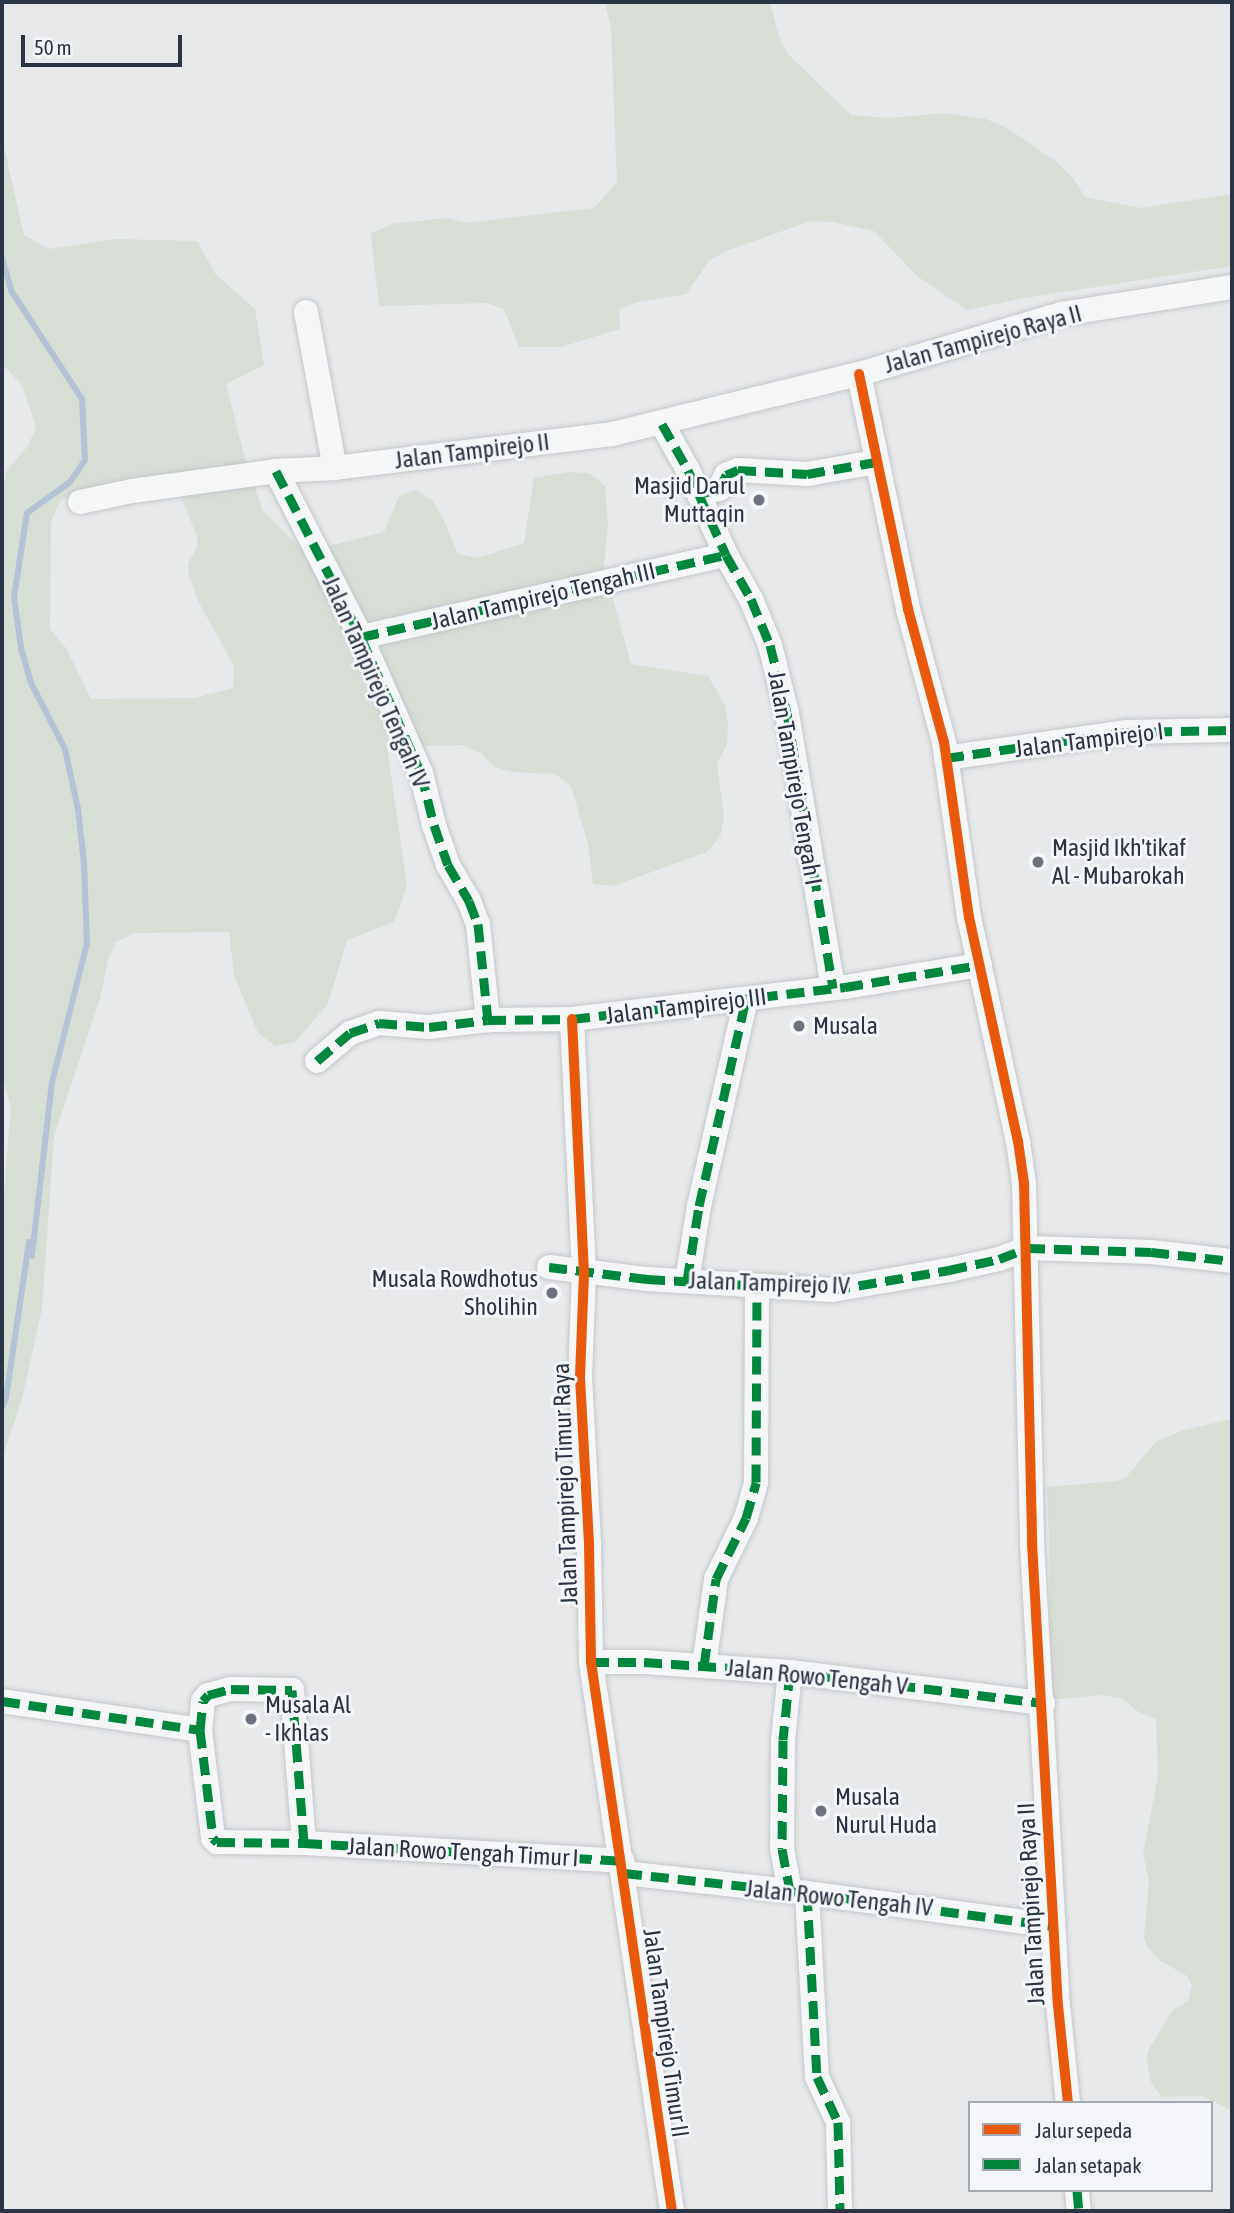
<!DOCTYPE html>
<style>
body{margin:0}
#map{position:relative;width:1234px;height:2213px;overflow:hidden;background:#e6e8ea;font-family:"Asap Condensed",sans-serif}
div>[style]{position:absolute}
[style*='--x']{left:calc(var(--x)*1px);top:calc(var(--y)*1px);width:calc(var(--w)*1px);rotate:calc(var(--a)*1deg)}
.green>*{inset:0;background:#d6ded6}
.stream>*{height:6px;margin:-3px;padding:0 3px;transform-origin:3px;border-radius:3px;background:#b4c4d5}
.roads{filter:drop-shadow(0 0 2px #c4c6c8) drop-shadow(0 0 2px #c4c6c8)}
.minor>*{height:24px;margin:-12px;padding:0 12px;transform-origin:12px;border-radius:12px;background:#f5f6f7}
.quiet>*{height:9px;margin-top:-4.5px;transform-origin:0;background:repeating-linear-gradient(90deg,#00873e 0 18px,transparent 0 27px)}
.cycleway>*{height:10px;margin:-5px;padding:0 5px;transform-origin:5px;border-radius:5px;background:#e8590c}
.dots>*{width:19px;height:19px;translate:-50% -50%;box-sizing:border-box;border:4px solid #f4f6f9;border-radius:50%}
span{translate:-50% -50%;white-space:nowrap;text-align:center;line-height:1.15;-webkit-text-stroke:6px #f4f6f9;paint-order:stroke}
.street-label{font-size:24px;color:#2b3445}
.poi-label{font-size:24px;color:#2b3445}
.right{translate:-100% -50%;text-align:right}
.left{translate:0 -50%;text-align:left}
.frame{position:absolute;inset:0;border:4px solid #2b3445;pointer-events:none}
.legend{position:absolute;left:968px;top:2101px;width:245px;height:91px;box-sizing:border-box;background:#f4f6f9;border:2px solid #a4a8b1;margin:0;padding:9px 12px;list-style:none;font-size:21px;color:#2b3445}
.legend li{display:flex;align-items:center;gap:14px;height:35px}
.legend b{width:35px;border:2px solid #a4a8b1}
.scale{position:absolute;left:21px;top:35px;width:161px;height:32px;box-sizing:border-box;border:4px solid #2b3445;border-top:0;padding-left:9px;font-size:21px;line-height:24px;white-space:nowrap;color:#2b3445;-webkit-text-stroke:5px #f4f6f9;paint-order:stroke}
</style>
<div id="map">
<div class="green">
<i style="clip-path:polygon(605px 2px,770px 2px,779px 37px,788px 54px,851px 115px,889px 118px,945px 113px,986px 119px,1007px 128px,1058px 163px,1073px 178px,1085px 197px,1141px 208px,1232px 194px,1232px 266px,1024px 298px,967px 310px,917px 276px,874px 231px,833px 222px,811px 221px,726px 251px,709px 261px,686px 294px,638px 302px,619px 309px,620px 329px,561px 347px,519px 347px,504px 309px,486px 303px,379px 306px,371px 234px,391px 224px,447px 218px,466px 223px,594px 208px,617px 182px,611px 28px)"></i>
<i style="clip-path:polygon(evenodd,2px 138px,24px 235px,48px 249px,116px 239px,197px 241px,216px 275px,255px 309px,264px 365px,226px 384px,244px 455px,263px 511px,305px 552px,384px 532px,399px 496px,416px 490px,433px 501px,443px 518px,458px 554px,478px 558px,524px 543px,534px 478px,568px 472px,589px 473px,605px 486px,608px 525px,604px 567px,631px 664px,708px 676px,725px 705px,728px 724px,727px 744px,717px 764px,724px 817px,720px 837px,707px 852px,613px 886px,593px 884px,588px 844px,571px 786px,555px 774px,514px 772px,494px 767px,481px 753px,462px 745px,387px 747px,407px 886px,394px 922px,347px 940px,328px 1004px,295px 1042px,275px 1046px,258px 1033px,234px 976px,229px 932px,135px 933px,116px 942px,108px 960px,100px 999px,54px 1136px,42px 1308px,22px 1399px,2px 1459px,2px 1217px,11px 1107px,2px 1075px,2px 494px,7px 470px,28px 446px,36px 427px,22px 385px,2px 364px,2px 138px,154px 479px,180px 495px,197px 536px,197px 547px,188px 564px,189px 575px,198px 601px,234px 666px,233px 688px,195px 698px,91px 699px,66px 648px,50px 629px,51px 522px,60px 501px,85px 488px,154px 479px)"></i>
<i style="clip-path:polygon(1232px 1419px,1232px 2111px,1203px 2096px,1162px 2097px,1151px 2082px,1147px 2062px,1148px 2051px,1173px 2010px,1188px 2001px,1192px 1985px,1187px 1976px,1161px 1961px,1147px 1947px,1144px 1937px,1149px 1882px,1143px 1854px,1158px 1776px,1156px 1719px,1137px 1711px,1122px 1698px,1101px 1695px,1049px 1700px,1050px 1565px,1047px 1487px,1117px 1481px,1126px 1477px,1156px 1442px,1184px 1430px)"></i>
</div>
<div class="stream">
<i style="--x:2;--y:258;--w:35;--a:74"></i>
<i style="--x:12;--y:292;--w:128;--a:56.8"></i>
<i style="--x:82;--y:399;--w:61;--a:87.2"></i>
<i style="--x:85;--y:460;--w:27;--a:124"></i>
<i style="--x:70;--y:482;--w:53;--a:144.2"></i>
<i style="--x:27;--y:513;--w:85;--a:98.8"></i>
<i style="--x:14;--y:597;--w:51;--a:82.2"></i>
<i style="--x:21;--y:648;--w:36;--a:74"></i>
<i style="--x:31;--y:683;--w:74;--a:62.7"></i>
<i style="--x:65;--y:749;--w:61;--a:77.8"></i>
<i style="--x:78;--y:809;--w:54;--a:83.7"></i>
<i style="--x:84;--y:863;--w:80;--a:87.9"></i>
<i style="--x:87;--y:943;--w:143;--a:104.1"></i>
<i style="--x:52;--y:1082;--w:175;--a:96.6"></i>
<i style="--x:32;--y:1256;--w:14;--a:-102"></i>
<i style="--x:29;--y:1242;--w:158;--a:98.4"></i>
<i style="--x:6;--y:1398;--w:10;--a:114"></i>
</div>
<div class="roads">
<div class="minor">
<i style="--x:306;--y:312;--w:159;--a:79.5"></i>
<i style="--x:859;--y:374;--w:240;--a:78.2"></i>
<i style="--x:908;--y:609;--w:138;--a:74.9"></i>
<i style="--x:944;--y:742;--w:177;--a:81.9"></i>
<i style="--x:969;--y:917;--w:229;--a:77.7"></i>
<i style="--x:1018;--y:1141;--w:42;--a:81.9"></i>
<i style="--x:1024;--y:1183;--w:360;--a:88.7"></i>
<i style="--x:1032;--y:1543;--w:463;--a:86.8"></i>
<i style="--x:1058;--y:2005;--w:99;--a:84.2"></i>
<i style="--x:662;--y:424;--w:53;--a:60.5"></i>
<i style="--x:688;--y:470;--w:93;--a:65.9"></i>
<i style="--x:726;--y:555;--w:51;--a:60.4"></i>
<i style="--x:751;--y:599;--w:50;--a:67.6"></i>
<i style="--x:770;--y:645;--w:70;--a:76"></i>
<i style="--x:787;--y:713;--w:279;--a:80.5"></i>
<i style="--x:276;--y:471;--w:186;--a:62.9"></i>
<i style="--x:361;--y:637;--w:149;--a:66.2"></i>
<i style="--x:421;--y:773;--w:54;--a:76"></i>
<i style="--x:434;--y:825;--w:42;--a:70.7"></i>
<i style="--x:448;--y:865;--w:42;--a:59.7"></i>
<i style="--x:469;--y:901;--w:25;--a:69"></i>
<i style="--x:478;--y:924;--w:97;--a:84.1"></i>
<i style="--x:699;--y:494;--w:21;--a:-14"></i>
<i style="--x:719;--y:489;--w:16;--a:-63"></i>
<i style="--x:726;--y:475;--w:13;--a:-23"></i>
<i style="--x:738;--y:470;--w:69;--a:3.3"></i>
<i style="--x:807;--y:474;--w:70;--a:-9.9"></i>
<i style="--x:80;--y:502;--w:53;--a:-11.9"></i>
<i style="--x:132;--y:491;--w:145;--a:-7.9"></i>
<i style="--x:276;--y:471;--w:59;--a:-2.9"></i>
<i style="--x:335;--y:468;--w:279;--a:-7"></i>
<i style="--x:612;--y:434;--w:254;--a:-13.7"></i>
<i style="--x:859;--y:374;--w:212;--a:-16.5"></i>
<i style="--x:1062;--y:314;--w:172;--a:-9"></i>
<i style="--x:361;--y:637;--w:374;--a:-12.7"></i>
<i style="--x:946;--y:758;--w:183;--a:-8.2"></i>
<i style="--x:1127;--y:732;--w:105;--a:-1.1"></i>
<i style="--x:572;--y:1019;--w:254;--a:87.3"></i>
<i style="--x:584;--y:1273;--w:104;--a:92.2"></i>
<i style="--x:580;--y:1377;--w:168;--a:86.9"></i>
<i style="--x:589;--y:1545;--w:117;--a:89"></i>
<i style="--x:591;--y:1662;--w:555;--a:81.61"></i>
<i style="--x:317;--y:1061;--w:43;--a:-40.3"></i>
<i style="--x:350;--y:1033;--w:31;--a:-19"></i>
<i style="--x:379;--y:1023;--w:50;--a:4.6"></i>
<i style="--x:429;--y:1027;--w:59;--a:-6.8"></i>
<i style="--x:488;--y:1020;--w:84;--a:-0.7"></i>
<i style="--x:572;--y:1019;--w:275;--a:-6.7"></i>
<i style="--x:845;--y:987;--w:137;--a:-9.3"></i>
<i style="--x:549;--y:1267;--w:99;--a:7"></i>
<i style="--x:647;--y:1279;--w:185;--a:3.4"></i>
<i style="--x:832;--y:1290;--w:119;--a:-9.7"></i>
<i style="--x:949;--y:1270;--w:51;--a:-12.4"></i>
<i style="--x:999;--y:1259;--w:30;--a:-21"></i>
<i style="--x:1027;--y:1248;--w:124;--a:1.8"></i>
<i style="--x:1151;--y:1252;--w:81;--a:6.3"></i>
<i style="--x:687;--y:1281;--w:76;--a:-80.9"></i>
<i style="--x:699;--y:1206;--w:212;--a:-77.2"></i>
<i style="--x:591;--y:1662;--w:53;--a:0"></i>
<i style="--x:644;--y:1662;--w:146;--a:3.9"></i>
<i style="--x:790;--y:1672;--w:255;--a:7"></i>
<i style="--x:704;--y:1666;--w:88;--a:-82.1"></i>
<i style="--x:716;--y:1579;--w:68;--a:-63.8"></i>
<i style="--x:746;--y:1518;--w:37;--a:-74"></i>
<i style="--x:756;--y:1482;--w:195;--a:-89.7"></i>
<i style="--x:790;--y:1672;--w:68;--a:95.9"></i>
<i style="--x:783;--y:1740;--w:109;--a:90.5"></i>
<i style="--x:782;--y:1849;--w:43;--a:79.2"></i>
<i style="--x:2;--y:1701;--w:200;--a:8.3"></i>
<i style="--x:200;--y:1730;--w:109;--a:83.1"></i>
<i style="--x:213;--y:1838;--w:6;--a:45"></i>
<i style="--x:217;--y:1842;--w:87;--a:0.7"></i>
<i style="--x:304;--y:1843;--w:319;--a:3.2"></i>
<i style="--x:200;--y:1730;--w:29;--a:-84"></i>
<i style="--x:203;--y:1701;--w:8;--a:-50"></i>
<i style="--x:208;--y:1695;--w:24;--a:-15"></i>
<i style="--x:231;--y:1689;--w:61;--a:0.9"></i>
<i style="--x:292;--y:1690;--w:153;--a:85.5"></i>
<i style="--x:624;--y:1873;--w:184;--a:6.2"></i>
<i style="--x:807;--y:1893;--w:248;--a:7.6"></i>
<i style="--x:807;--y:1893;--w:184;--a:86.9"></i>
<i style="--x:817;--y:2077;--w:50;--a:65"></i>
<i style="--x:838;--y:2122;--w:89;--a:88.7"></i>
<i style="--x:1077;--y:2190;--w:21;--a:85"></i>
</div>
</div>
<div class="quiet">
<i style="--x:662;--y:424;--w:53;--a:60.5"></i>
<i style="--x:688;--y:470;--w:93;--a:65.9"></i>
<i style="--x:726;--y:555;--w:51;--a:60.4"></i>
<i style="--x:751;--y:599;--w:50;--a:67.6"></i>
<i style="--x:770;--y:645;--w:70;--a:76"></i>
<i style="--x:787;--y:713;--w:279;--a:80.5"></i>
<i style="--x:276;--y:471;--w:186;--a:62.9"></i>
<i style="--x:361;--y:637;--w:149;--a:66.2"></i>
<i style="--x:421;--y:773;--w:54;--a:76"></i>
<i style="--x:434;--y:825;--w:42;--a:70.7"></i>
<i style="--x:448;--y:865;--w:42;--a:59.7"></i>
<i style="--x:469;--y:901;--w:25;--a:69"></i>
<i style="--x:478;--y:924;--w:97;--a:84.1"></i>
<i style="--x:699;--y:494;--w:21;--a:-14"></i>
<i style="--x:719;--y:489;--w:16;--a:-63"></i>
<i style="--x:726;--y:475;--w:13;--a:-23"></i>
<i style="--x:738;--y:470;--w:69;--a:3.3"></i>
<i style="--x:807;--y:474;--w:70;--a:-9.9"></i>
<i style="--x:361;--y:637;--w:374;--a:-12.7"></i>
<i style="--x:946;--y:758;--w:183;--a:-8.2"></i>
<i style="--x:1127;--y:732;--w:105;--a:-1.1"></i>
<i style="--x:317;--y:1061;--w:43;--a:-40.3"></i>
<i style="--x:350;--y:1033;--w:31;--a:-19"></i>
<i style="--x:379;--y:1023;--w:50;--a:4.6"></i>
<i style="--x:429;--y:1027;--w:59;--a:-6.8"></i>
<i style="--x:488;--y:1020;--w:84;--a:-0.7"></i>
<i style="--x:572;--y:1019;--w:275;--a:-6.7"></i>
<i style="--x:845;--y:987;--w:137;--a:-9.3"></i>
<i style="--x:549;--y:1267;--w:99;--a:7"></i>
<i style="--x:647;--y:1279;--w:185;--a:3.4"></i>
<i style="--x:832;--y:1290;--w:119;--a:-9.7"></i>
<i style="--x:949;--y:1270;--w:51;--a:-12.4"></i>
<i style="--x:999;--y:1259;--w:30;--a:-21"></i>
<i style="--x:1027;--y:1248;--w:124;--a:1.8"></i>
<i style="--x:1151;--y:1252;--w:81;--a:6.3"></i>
<i style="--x:687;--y:1281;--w:76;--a:-80.9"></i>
<i style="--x:699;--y:1206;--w:212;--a:-77.2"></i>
<i style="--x:591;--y:1662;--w:53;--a:0"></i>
<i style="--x:644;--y:1662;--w:146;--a:3.9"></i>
<i style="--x:790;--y:1672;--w:255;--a:7"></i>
<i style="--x:704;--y:1666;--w:88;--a:-82.1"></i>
<i style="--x:716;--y:1579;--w:68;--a:-63.8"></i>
<i style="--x:746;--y:1518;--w:37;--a:-74"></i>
<i style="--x:756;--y:1482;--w:195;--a:-89.7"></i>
<i style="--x:790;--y:1672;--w:68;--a:95.9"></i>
<i style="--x:783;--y:1740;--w:109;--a:90.5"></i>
<i style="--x:782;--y:1849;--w:43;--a:79.2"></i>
<i style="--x:2;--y:1701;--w:200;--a:8.3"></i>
<i style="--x:200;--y:1730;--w:109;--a:83.1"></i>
<i style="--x:213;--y:1838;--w:6;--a:45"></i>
<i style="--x:217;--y:1842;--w:87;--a:0.7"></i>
<i style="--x:304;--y:1843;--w:319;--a:3.2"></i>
<i style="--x:200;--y:1730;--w:29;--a:-84"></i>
<i style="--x:203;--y:1701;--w:8;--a:-50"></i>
<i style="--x:208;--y:1695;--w:24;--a:-15"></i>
<i style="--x:231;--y:1689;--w:61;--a:0.9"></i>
<i style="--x:292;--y:1690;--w:153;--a:85.5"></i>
<i style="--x:624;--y:1873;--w:184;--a:6.2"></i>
<i style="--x:807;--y:1893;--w:248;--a:7.6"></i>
<i style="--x:807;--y:1893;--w:184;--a:86.9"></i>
<i style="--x:817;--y:2077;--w:50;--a:65"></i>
<i style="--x:838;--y:2122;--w:89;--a:88.7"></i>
<i style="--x:1077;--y:2190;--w:21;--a:85"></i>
</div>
<div class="cycleway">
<i style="--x:859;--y:374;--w:240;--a:78.2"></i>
<i style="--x:908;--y:609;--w:138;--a:74.9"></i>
<i style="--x:944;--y:742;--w:177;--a:81.9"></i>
<i style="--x:969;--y:917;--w:229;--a:77.7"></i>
<i style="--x:1018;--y:1141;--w:42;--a:81.9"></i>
<i style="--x:1024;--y:1183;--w:360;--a:88.7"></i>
<i style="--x:1032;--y:1543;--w:463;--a:86.8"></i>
<i style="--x:1058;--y:2005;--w:99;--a:84.2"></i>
<i style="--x:572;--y:1019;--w:254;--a:87.3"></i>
<i style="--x:584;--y:1273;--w:104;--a:92.2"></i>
<i style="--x:580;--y:1377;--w:168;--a:86.9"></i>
<i style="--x:589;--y:1545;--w:117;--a:89"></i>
<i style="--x:591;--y:1662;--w:555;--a:81.61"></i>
</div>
<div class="dots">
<i style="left:759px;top:500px;background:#6c737f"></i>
<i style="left:1038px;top:862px;background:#6c737f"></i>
<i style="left:799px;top:1026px;background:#6c737f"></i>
<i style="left:552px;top:1293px;background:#6c737f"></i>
<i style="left:251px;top:1719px;background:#6c737f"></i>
<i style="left:821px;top:1811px;background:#6c737f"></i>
</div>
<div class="street-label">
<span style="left:983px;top:339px;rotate:-15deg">Jalan Tampirejo Raya II</span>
<span style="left:472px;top:451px;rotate:-7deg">Jalan Tampirejo II</span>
<span style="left:543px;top:596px;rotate:-13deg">Jalan Tampirejo Tengah III</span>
<span style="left:376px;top:682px;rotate:66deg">Jalan Tampirejo Tengah IV</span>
<span style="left:1089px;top:740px;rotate:-7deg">Jalan Tampirejo I</span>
<span style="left:795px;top:778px;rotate:80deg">Jalan Tampirejo Tengah I</span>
<span style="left:686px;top:1006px;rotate:-7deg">Jalan Tampirejo III</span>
<span style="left:769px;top:1283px;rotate:2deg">Jalan Tampirejo IV</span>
<span style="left:565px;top:1484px;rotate:-92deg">Jalan Tampirejo Timur Raya</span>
<span style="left:817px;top:1677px;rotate:6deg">Jalan Rowo Tengah V</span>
<span style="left:463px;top:1852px;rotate:3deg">Jalan Rowo Tengah Timur I</span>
<span style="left:839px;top:1898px;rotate:6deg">Jalan Rowo Tengah IV</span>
<span style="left:1031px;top:1904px;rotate:-93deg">Jalan Tampirejo Raya II</span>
<span style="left:666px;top:2033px;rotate:82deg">Jalan Tampirejo Timur II</span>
</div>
<div class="poi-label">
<span class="right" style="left:745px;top:500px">Masjid Darul<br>Muttaqin</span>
<span class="left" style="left:1052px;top:862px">Masjid Ikh'tikaf<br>Al - Mubarokah</span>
<span class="left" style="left:813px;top:1026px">Musala</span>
<span class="right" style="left:538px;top:1293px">Musala Rowdhotus<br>Sholihin</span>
<span class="left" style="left:265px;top:1719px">Musala Al<br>- Ikhlas</span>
<span class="left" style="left:835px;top:1811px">Musala<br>Nurul Huda</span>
</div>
<div class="frame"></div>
<ul class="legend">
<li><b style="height:9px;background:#e8590c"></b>Jalur sepeda</li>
<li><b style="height:9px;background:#00873e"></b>Jalan setapak</li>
</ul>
<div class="scale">50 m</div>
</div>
